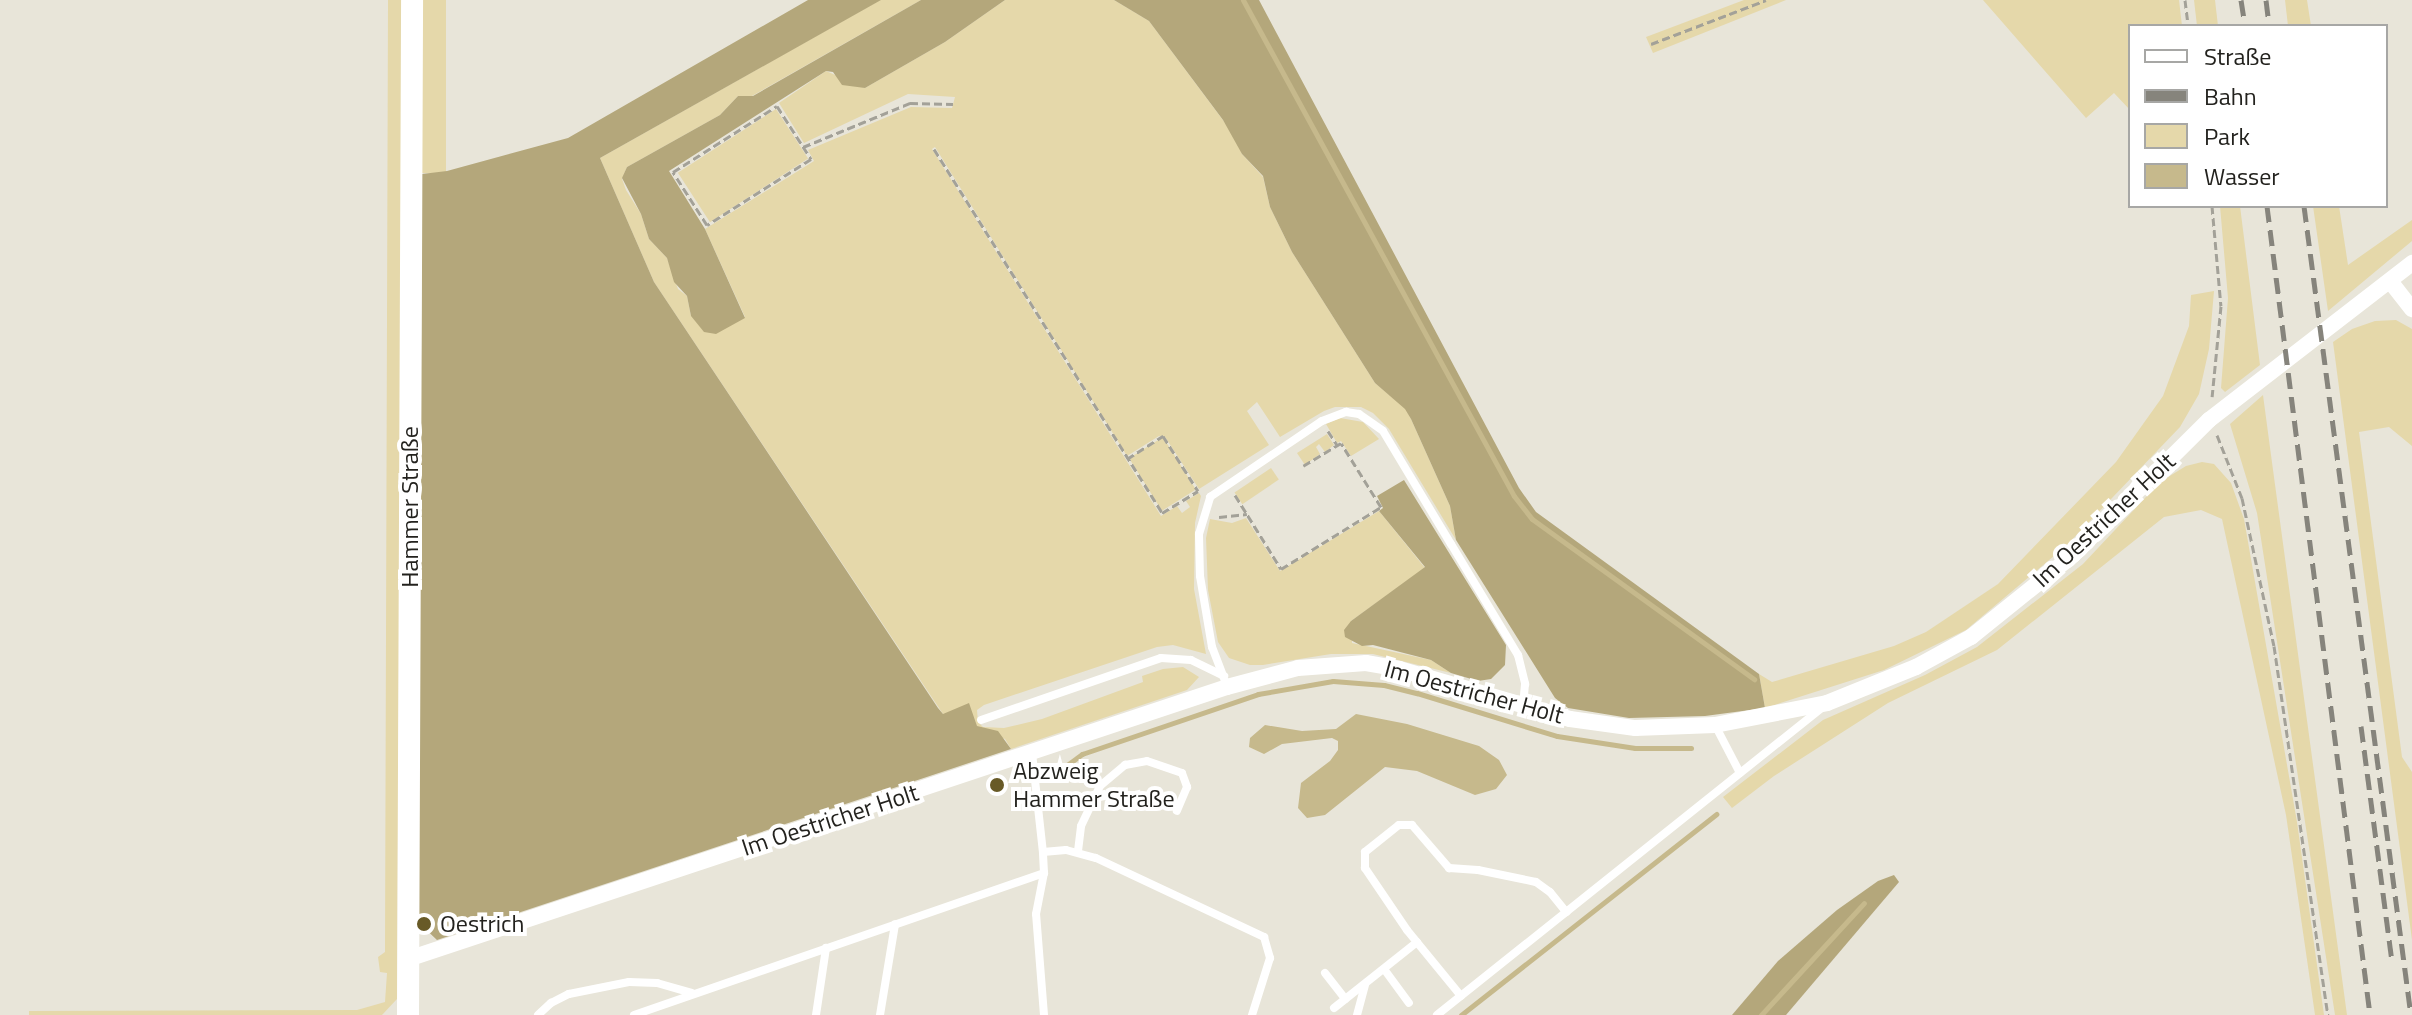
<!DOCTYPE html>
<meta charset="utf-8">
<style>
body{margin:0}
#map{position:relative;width:2412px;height:1015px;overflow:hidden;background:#e8e5d9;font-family:"Titillium Web",sans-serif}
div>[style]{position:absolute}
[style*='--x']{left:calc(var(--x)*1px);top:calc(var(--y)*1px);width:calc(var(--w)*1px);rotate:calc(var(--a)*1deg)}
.green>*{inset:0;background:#e5d8aa;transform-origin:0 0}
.forest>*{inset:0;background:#b4a77b}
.water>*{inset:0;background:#c6b98c}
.stream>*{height:5px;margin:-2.5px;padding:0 2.5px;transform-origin:2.5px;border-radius:2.5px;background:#c6b98c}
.path>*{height:3px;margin-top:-1.5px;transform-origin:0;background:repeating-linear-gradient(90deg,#a3a198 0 8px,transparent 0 12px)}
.lane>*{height:8px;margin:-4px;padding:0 4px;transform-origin:4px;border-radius:4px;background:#fff}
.street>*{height:16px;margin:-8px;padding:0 8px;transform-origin:8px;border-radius:8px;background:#fff}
.secondary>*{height:22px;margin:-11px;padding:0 11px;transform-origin:11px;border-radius:11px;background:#fff}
.rail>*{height:5px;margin-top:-2.5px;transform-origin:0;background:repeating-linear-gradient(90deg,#86847c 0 16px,transparent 0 24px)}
.dots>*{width:22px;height:22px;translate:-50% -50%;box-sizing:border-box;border:4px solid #fff;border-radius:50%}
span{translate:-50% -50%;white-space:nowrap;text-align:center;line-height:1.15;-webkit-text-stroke:8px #fff;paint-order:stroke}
.street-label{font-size:24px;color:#23221e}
.poi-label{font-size:24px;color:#23221e}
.left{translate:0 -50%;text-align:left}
.legend{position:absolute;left:2128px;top:24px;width:260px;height:184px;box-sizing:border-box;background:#fff;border:2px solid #a7a7a5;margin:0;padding:10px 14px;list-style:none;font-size:24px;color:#23221e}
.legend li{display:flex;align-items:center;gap:16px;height:40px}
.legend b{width:40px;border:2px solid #a7a7a5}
</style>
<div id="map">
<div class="green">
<i style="clip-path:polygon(388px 0,403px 0,397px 999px,382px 1015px,29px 1015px,29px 1011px,357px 1010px,385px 1002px,387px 973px,380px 972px,378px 957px,385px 952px)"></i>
<i style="left:422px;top:0;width:24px;height:173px"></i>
<i style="clip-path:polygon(880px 0,921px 0,752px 96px,738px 96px,720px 115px,627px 167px,622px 179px,626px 190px,641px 214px,649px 239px,667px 258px,678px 289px,687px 296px,691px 316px,745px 317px,705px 229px,814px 161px,808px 150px,911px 107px,952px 108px,955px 97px,908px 94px,804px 143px,779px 103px,826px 71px,865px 88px,945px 42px,1005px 0,1114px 0,1149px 21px,1237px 139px,1242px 154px,1263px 177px,1270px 207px,1292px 252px,1375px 383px,1406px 409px,1411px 419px,1450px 506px,1456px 540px,1389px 429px,1373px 413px,1361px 407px,1335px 407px,1324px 411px,1280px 437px,1257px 402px,1247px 411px,1269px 445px,1199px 489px,1165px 437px,1159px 436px,1127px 456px,935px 147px,932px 149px,1161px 516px,1177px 506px,1182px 513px,1190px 507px,1186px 501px,1199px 493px,1201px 496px,1195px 523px,1194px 589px,1206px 654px,1173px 645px,1157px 647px,984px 705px,977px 710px,978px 722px,983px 727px,1004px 728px,1042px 719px,1143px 682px,1142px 676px,1163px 669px,1183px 667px,1199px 677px,1187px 690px,1011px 749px,1005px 739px,943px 714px,654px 282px,600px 158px)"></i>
<i style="clip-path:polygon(1744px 0,1786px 0,1653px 53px,1646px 37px)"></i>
<i style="clip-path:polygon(1983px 0,2179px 0,2182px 26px,2130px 26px,2130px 110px,2114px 93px,2086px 118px)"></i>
<i style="clip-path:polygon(2194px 0,2215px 0,2218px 26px,2197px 26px)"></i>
<i style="clip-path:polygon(2285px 0,2307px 0,2311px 26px,2288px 26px)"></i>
<i style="left:776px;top:109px;width:59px;height:117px;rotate:57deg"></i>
<i style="clip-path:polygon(2220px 206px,2240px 206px,2260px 365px,2225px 392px,2221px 388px,2228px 298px)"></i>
<i style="clip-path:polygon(2313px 206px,2339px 206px,2348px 265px,2412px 220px,2412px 241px,2328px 311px)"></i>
<i style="clip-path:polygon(2214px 291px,2209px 349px,2199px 394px,2180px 427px,2067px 545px,1966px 630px,1884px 670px,1765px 708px,1759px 674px,1772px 682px,1894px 646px,1926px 632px,1998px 584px,2116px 462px,2163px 396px,2189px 326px,2191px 295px)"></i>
<i style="clip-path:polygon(2396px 320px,2412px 329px,2412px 446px,2389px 427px,2359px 432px,2402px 757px,2412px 772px,2412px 940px,2333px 342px,2352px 329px,2375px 321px)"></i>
<i style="clip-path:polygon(2263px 395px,2271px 455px,2347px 1015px,2335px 1015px,2257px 513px,2230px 424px)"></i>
<i style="clip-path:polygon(1340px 418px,1363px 422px,1379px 439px,1351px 456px,1341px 441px,1337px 443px,1326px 424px)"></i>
<i style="clip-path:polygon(1327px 434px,1334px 445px,1325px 452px,1319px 444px,1316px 447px,1320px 454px,1305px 465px,1297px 453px)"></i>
<i style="left:1163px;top:437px;width:62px;height:40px;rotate:58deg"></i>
<i style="clip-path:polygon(2202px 462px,2214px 464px,2231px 483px,2244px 519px,2297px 822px,2324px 1015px,2315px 1015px,2286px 815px,2222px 519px,2201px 510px,2164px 517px,1997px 650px,1888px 703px,1774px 776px,1732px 808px,1723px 797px,1823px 720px,1925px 675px,1977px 647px,2083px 564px,2160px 482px,2186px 466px)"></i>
<i style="left:1271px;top:468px;width:14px;height:44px;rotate:56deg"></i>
<i style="clip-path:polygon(1379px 511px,1425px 568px,1351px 621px,1352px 643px,1431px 660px,1451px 673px,1373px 654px,1331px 654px,1263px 665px,1250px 665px,1229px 658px,1218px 642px,1208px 590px,1206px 538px,1210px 519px,1232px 523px,1246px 518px,1280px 571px)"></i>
</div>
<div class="forest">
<i style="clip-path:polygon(808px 0,881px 0,600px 158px,654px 282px,938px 708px,943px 714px,969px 703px,977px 726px,998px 731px,1011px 749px,437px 940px,418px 922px,422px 174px,447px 171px,568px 138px)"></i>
<i style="clip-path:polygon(921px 0,1005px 0,945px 42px,865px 88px,842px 85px,833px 72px,826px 71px,669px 171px,705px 229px,745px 318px,716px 334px,704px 332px,691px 316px,687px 296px,674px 282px,667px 258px,649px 239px,641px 214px,622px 178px,627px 167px,720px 115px,738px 96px,753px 96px)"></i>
<i style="clip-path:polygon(1114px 0,1259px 0,1519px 488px,1536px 512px,1759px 674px,1765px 708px,1705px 716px,1629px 718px,1568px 708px,1555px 698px,1456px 540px,1450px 506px,1411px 419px,1405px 409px,1375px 383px,1292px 252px,1270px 207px,1263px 176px,1242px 154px,1223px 120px,1149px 21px)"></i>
<i style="clip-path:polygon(1404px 480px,1506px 645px,1505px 665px,1491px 679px,1478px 681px,1451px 673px,1431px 660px,1373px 645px,1362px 646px,1345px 637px,1344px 630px,1351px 621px,1425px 567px,1379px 511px,1383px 508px,1377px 496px)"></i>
<i style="clip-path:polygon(1894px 875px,1899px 882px,1786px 1015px,1732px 1015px,1778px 961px,1837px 910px,1878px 881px)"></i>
</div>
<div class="water">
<i style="clip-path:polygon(1356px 714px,1407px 724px,1479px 746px,1499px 760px,1507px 775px,1496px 789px,1475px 795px,1417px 771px,1385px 767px,1325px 815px,1307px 818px,1298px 808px,1301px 783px,1330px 761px,1338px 750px,1338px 741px,1332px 738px,1282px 744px,1264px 754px,1249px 747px,1250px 738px,1265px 725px,1302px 731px,1336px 729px)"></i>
</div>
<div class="stream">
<i style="--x:1243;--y:0;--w:565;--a:61.35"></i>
<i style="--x:1514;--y:496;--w:29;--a:52"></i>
<i style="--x:1532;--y:519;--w:274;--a:35.8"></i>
<i style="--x:1067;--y:765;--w:19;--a:-36"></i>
<i style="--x:1082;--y:754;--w:186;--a:-18.8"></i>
<i style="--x:1258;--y:694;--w:76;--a:-9.8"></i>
<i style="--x:1333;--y:681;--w:51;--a:4.5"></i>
<i style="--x:1384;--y:685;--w:34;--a:14"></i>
<i style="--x:1417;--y:693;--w:146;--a:17.1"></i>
<i style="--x:1557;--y:736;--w:79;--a:8.7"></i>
<i style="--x:1635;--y:748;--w:56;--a:0"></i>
<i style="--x:1461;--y:1015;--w:325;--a:-38.2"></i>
<i style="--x:1761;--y:1015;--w:152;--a:-47.4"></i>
</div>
<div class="path">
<i style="--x:2185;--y:0;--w:26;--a:83"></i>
<i style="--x:1651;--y:44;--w:123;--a:-20.9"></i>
<i style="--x:777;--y:106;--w:63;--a:57.3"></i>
<i style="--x:811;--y:159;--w:123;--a:147.6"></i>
<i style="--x:707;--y:225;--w:63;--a:-122.7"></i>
<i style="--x:673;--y:172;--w:123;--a:-32.4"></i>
<i style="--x:803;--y:147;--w:116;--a:-22.4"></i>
<i style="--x:910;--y:103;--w:43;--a:1.3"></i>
<i style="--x:934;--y:149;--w:430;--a:57.9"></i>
<i style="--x:1162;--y:513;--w:42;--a:-31.4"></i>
<i style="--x:2212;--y:206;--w:100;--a:84.9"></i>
<i style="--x:2221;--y:306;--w:91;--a:95.6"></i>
<i style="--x:1328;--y:431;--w:17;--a:57"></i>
<i style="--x:2217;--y:435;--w:68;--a:68.4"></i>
<i style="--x:2242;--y:498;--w:151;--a:77.8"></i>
<i style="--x:2274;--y:646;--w:373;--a:81.7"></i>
<i style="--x:1127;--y:459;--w:43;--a:-32.6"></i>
<i style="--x:1163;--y:436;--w:65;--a:57.5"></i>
<i style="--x:1235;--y:495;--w:87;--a:58.1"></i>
<i style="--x:1281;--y:569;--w:118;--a:-31.8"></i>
<i style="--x:1381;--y:507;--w:75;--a:-122"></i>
<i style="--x:1341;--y:443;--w:44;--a:148.8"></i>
<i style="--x:1219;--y:517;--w:28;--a:-6"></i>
</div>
<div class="lane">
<i style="--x:1227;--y:686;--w:42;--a:-111"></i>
<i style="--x:1212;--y:647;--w:72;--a:-99.6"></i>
<i style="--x:1200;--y:576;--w:42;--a:-91.4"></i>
<i style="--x:1199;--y:534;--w:39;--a:-73"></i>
<i style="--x:1210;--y:497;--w:135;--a:-34.2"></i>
<i style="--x:1322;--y:421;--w:26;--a:-21"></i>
<i style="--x:1346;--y:412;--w:13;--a:9"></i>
<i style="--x:1359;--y:414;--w:29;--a:35"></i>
<i style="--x:1383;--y:431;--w:132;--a:59"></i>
<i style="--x:1451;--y:544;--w:130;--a:58.9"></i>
<i style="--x:1518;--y:655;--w:30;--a:76"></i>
<i style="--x:1525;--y:684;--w:22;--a:95"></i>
<i style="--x:981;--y:720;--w:190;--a:-19"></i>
<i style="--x:1161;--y:658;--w:30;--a:4"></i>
<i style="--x:1191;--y:660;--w:37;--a:26"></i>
<i style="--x:1715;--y:725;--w:54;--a:62.5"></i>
<i style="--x:1032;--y:753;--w:100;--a:83.7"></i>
<i style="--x:1078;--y:851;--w:25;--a:-83"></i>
<i style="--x:1081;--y:826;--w:44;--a:-64.6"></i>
<i style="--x:1100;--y:786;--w:33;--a:-40"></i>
<i style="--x:1125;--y:765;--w:22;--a:-10"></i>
<i style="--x:1147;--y:761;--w:37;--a:19"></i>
<i style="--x:1182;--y:773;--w:15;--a:70"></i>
<i style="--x:1187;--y:787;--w:26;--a:113"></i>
<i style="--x:1384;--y:969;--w:42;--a:53.7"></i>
<i style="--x:1325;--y:973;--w:33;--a:52"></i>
<i style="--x:1461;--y:996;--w:85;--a:-129.3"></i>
<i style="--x:1407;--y:930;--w:75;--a:-124.1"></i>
<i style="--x:1365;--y:868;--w:16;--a:-90"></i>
<i style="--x:1365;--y:852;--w:43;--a:-38.5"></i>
<i style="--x:1399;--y:825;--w:13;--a:0"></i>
<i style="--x:1412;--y:825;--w:57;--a:49.3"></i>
<i style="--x:1449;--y:868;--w:29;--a:4"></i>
<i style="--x:1478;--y:870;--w:59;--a:11.7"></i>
<i style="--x:1536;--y:882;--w:17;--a:36"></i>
<i style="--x:1550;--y:892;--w:26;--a:51"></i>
<i style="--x:1334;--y:1008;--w:106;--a:-38.5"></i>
<i style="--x:538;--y:1015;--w:18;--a:-43"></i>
<i style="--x:551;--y:1003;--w:20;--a:-27"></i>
<i style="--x:569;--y:994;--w:61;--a:-11.3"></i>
<i style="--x:629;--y:982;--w:28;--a:2"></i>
<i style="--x:657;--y:983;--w:36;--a:16"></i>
<i style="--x:634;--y:1015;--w:434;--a:-19.1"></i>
<i style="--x:1044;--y:873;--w:21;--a:-93"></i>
<i style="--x:1043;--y:852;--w:23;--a:-5"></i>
<i style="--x:1066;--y:850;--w:31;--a:15"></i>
<i style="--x:1096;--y:858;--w:186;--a:25.2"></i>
<i style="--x:1264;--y:937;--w:22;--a:74"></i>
<i style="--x:1270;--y:958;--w:60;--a:107.5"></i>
<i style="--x:816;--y:1015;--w:68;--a:-81.5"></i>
<i style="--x:880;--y:1015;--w:92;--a:-80.6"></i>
<i style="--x:1044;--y:1015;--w:101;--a:-94.5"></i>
<i style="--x:1036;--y:914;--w:42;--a:-79"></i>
<i style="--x:1357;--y:1015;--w:31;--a:-75"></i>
<i style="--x:1437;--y:1015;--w:490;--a:-38.6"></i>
</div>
<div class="street">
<i style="--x:2390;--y:281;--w:36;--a:52"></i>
<i style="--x:408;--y:959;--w:863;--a:-18.37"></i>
<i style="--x:1227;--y:687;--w:73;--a:-15"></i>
<i style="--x:1298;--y:668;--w:68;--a:-4.2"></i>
<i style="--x:1366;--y:663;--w:34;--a:10"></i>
<i style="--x:1399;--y:669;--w:178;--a:16.3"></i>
<i style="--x:1570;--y:719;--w:66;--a:7.9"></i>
<i style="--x:1635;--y:728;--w:80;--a:-2.1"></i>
<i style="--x:1715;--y:725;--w:114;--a:-11.1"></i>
<i style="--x:1827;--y:703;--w:96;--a:-22"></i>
<i style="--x:1916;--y:667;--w:63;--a:-28.6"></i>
<i style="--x:1971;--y:637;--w:131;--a:-38.8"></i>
<i style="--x:2073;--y:555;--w:192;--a:-44.8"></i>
<i style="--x:2209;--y:420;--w:257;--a:-37.7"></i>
</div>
<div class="secondary">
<i style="--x:408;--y:1015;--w:1015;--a:-89.77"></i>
</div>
<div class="rail">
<i style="--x:2241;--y:0;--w:26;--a:81"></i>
<i style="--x:2266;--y:0;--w:26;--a:83"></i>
<i style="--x:2267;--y:206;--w:816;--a:82.74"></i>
<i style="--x:2304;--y:206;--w:816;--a:82.47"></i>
<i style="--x:2361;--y:726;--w:236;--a:82.5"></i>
</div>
<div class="dots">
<i style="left:997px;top:785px;background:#685a27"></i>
<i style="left:424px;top:924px;background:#685a27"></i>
</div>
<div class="street-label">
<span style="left:410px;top:507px;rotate:-90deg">Hammer Straße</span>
<span style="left:2104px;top:520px;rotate:-43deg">Im Oestricher Holt</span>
<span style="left:1474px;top:692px;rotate:15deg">Im Oestricher Holt</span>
<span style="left:830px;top:820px;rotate:-18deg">Im Oestricher Holt</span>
</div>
<div class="poi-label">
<span class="left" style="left:1013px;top:785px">Abzweig<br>Hammer Straße</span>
<span class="left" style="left:440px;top:924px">Oestrich</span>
</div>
<ul class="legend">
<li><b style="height:10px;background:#fff"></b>Straße</li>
<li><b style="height:10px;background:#86847c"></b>Bahn</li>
<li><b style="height:22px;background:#e5d8aa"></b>Park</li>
<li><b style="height:22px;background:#c6b98c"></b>Wasser</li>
</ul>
</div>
